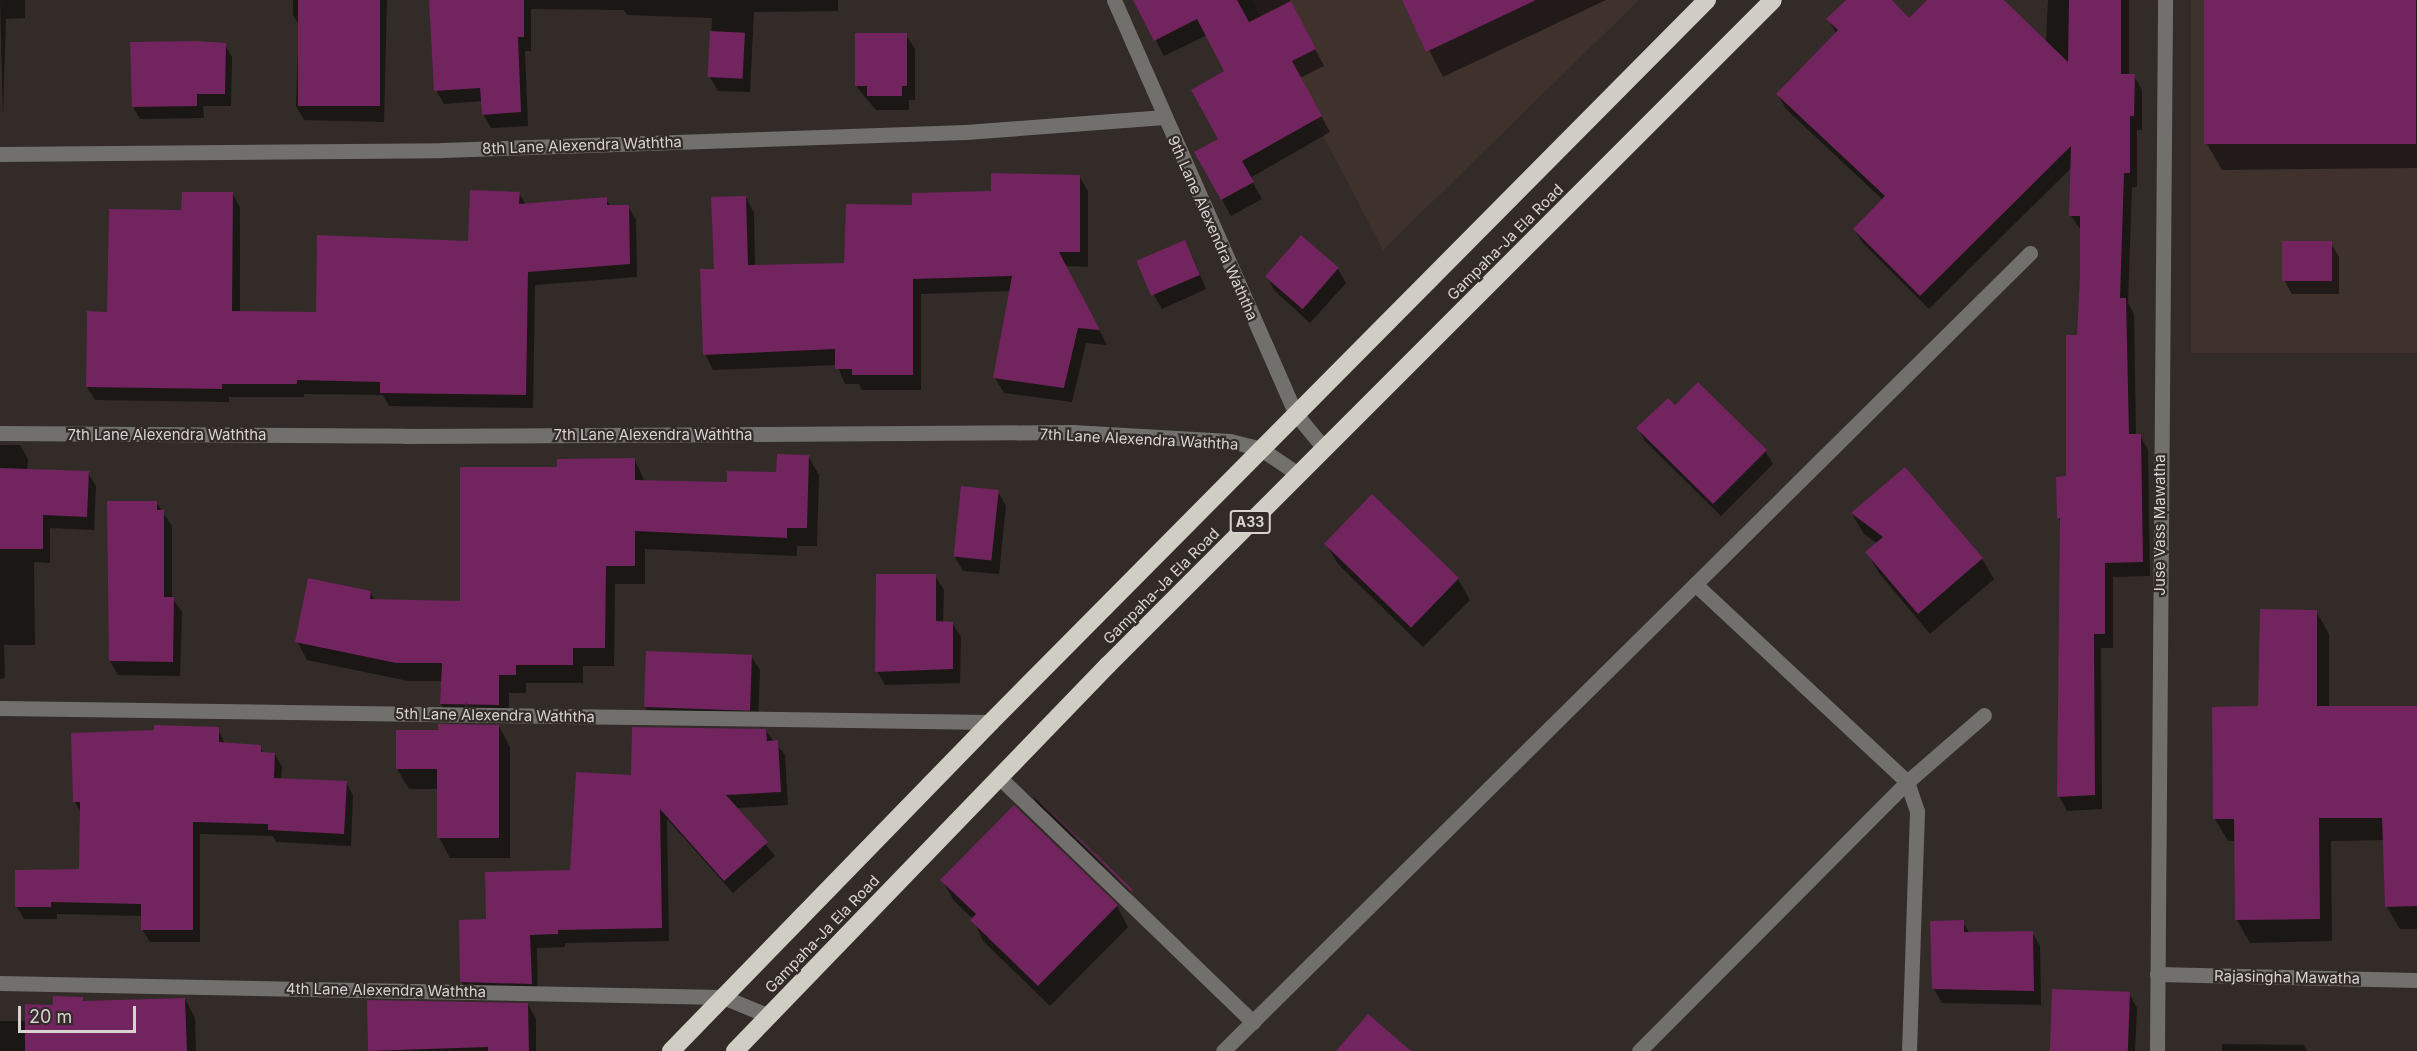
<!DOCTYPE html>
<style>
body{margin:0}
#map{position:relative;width:2417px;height:1051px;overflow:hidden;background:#322b28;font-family:Inter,sans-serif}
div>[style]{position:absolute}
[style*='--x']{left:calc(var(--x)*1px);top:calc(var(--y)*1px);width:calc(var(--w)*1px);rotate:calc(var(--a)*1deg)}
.built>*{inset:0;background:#3f322d;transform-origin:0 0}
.shadow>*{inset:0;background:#0007}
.building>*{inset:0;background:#71245e;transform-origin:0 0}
.minor>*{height:15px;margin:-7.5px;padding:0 7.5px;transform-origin:7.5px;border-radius:7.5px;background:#71706c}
.highway>*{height:18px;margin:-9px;padding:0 9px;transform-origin:9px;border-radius:9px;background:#d0cdc4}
span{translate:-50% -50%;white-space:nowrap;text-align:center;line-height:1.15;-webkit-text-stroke:4.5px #322b28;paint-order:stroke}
.shield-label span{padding:2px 4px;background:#322b28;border:2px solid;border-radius:4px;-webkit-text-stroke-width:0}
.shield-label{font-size:14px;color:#d8d3d1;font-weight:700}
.street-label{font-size:15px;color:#d8d3d1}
.scale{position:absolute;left:18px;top:1006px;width:118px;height:27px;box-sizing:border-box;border:3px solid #d8d3d1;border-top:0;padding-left:8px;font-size:18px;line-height:21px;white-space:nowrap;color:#d8d3d1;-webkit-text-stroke:4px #322b28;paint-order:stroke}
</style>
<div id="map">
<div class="built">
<i style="clip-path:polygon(1252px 0,1639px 0,1383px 250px)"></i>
<i style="left:2191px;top:0;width:226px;height:353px"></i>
</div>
<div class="shadow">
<i style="clip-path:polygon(0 0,25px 0,25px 18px,6px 19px,3px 117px)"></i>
<i style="clip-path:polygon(293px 0,387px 0,384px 122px,304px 120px,296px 106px,299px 25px,293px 15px)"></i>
<i style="clip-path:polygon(430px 0,838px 0,838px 11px,754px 12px,750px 92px,718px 91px,710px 77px,712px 18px,627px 15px,624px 10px,531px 9px,531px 51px,525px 51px,528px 126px,491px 128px,483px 114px,483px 101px,444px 104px,436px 90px)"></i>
<i style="clip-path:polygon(1135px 0,1290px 0,1324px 66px,1300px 78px,1330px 132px,1250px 178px,1262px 199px,1231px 216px,1196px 153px,1220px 139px,1226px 72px,1207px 35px,1164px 56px)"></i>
<i style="clip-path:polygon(1403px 0,1606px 0,1443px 77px)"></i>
<i style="clip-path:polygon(1848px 0,1889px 0,1909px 20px,1929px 0,2001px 0,2046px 42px,2048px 0,2129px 0,2129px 76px,2134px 76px,2142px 90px,2142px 130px,2137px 130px,2137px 187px,2132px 187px,2128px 303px,2134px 314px,2136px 435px,2140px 435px,2148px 450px,2150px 576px,2113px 577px,2113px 648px,2101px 648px,2102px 809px,2067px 811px,2059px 796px,2062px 524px,2058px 518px,2068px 478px,2079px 337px,2081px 230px,2071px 216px,2072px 167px,1929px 309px,1863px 243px,1854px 229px,1883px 200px,1786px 109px,1778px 95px,1837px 34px,1828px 19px)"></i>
<i style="clip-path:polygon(2206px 0,2417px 0,2417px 168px,2222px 170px,2207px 144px)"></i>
<i style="clip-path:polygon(906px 35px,915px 49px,915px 100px,909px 100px,909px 110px,876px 110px,856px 86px)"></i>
<i style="clip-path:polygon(225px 45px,232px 57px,231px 106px,203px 106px,204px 118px,140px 119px,133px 107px)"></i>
<i style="clip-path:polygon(1079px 176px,1088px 191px,1088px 267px,1066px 266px,1107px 345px,1086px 343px,1072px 402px,1004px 393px,995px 378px,1011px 291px,921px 294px,921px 390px,862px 390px,859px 384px,845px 384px,837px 365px,713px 370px,705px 354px,715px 270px,746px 197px,754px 213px,755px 266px,845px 264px,914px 207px)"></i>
<i style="clip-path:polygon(519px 193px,526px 205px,606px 199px,610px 206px,628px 206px,636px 220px,637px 277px,535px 285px,533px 408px,389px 406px,383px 395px,304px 394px,304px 397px,229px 397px,229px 402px,95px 400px,87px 387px,109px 313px,183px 211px,233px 194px,240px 208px,240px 312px,318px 313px,470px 243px)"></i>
<i style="clip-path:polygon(2331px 243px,2339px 257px,2339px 294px,2292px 294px,2284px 280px)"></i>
<i style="clip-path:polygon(1192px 256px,1206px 289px,1162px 309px,1154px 295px)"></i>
<i style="clip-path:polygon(1338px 269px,1346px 283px,1310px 323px,1275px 291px,1267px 277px)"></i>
<i style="clip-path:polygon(1638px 428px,1765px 451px,1773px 464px,1721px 516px,1645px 441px)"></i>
<i style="clip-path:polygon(0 445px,20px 445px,28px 459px,27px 470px,88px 473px,96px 486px,94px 530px,50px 528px,50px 563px,34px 562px,35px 645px,4px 645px,5px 678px,0 679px)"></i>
<i style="clip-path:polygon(808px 456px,819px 475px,817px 546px,797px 546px,797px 556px,645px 549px,645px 584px,615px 584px,614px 666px,583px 666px,583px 683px,526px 683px,526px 693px,509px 693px,509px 723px,452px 722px,441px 704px,443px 681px,408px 681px,307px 660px,297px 641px,370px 592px,375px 601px,462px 602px,558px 469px,635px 460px,645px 482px,728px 483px,777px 473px)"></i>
<i style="clip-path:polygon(1905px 469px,1982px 559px,1994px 579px,1930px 634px,1879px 573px,1867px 552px,1878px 544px,1864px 534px,1852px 514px)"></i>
<i style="clip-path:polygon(998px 492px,1006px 506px,999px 574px,963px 571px,955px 557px)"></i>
<i style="clip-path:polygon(1372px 496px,1458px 579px,1470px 600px,1423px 647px,1338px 564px,1326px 544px)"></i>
<i style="clip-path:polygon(156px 502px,172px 526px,172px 598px,182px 612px,180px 676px,118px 675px,110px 661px)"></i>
<i style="clip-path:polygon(935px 576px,944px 590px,943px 623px,952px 623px,961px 637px,960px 683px,885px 685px,877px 671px)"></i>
<i style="clip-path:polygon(2316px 611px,2329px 634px,2329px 708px,2417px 707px,2417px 929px,2400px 929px,2387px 907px,2385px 840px,2331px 841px,2332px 941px,2250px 943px,2237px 920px,2236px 841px,2228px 841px,2215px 819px,2260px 708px)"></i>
<i style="clip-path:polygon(751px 656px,760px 670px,758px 723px,654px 721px,645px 707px)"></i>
<i style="clip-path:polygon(499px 726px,510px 747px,510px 858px,450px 858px,439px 837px,439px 789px,409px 789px,397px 769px,440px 732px)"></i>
<i style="clip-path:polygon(218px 729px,225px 744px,260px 747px,264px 754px,275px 754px,282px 767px,281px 780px,346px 782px,353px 795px,351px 846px,276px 842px,273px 836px,200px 834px,200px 942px,150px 942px,142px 929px,142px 916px,57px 914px,57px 919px,24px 919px,17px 907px,80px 871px,81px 813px,75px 802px)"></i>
<i style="clip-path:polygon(765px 730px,785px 755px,788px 805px,736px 808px,775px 856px,733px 893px,667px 819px,669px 941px,565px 943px,565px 947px,537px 948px,538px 997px,469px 995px,462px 982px,487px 920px,572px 871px,632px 777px)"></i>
<i style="clip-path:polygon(1032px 795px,1130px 892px,1137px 904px,1042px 812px)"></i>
<i style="clip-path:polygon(942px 880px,1117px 906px,1128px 927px,1050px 1006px,983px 941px,973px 919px,954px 901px)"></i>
<i style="clip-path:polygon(1963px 922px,1970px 934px,2032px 932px,2040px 946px,2041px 1005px,1942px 1003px,1934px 989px)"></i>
<i style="clip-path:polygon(2129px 993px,2137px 1008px,2135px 1051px,2050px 1051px)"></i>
<i style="clip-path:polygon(82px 998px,84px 1002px,185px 999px,195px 1018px,196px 1051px,0 1051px,0 1021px,26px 1021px,54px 1006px)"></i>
<i style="clip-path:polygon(369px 1001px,528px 1004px,536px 1019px,536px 1051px,370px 1051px)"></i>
<i style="clip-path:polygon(2222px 1044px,2304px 1045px,2307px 1051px,2222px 1051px)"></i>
</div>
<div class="building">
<i style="left:298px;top:0;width:82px;height:106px"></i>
<i style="clip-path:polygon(429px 0,524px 0,524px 37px,518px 37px,521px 112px,482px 115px,480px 88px,434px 91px)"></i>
<i style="clip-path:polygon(1133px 0,1237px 0,1249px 22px,1291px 1px,1316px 49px,1292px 61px,1322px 116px,1242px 161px,1254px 182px,1221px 200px,1194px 152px,1218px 139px,1191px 90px,1224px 71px,1197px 19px,1154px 41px)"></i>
<i style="clip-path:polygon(1402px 0,1536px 0,1426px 52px)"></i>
<i style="clip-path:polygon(1846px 0,1892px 0,1909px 18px,1927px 0,2004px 0,2068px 62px,2069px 0,2121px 0,2121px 74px,2135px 74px,2134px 116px,2130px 116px,2130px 173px,2124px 173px,2120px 298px,2126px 298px,2129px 434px,2141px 434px,2143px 562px,2105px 563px,2105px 634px,2094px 634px,2095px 795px,2057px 797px,2060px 518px,2057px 519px,2056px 477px,2066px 476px,2066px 335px,2077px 335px,2080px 275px,2080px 216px,2069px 216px,2071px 146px,1920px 296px,1853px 229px,1885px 196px,1776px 94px,1838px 30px,1826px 19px)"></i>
<i style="left:2204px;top:0;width:212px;height:144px"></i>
<i style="left:710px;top:31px;width:35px;height:46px;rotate:3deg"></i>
<i style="clip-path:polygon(855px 33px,907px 33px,907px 86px,902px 86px,902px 96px,867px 96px,867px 86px,855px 86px)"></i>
<i style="clip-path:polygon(196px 41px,226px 43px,225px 94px,197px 94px,197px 106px,132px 107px,130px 42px)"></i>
<i style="clip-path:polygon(991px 173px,1080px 175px,1080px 252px,1059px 252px,1100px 330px,1078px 328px,1064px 388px,993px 378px,1012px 276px,913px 279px,913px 375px,852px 375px,852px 369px,835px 369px,835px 349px,703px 355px,700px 269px,714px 269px,711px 197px,746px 196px,748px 265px,844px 263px,846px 204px,912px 205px,912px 193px,991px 191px)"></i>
<i style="clip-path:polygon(470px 190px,520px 192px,519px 204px,607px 197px,607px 205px,629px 205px,630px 264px,528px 272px,526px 395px,380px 393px,380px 382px,297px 380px,297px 384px,222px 384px,222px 389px,86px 387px,87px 311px,107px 312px,109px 209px,181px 210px,182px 192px,233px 192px,232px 311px,316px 312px,317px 235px,468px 241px)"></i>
<i style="left:1301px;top:235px;width:50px;height:55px;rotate:41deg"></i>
<i style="left:1185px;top:240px;width:38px;height:53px;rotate:67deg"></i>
<i style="left:2282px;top:241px;width:50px;height:40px"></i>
<i style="clip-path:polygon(1698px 382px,1767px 450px,1713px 504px,1636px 428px,1668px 398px,1675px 405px)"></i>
<i style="clip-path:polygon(777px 454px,809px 455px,807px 528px,787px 528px,787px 538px,635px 531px,635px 566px,606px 566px,605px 648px,573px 648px,573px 665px,516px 665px,516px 675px,499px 675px,499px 705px,440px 704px,442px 663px,396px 663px,295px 642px,308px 578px,371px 591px,370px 599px,460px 601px,460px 467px,557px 467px,557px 459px,635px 458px,635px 480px,727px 482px,727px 471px,776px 472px)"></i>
<i style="clip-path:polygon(1905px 467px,1983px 558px,1918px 614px,1865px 552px,1883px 537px,1851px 513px)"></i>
<i style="clip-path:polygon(0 468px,89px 471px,87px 517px,43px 515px,43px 549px,0 549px)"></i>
<i style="left:961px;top:486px;width:38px;height:71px;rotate:6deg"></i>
<i style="left:1372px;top:494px;width:121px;height:69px;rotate:44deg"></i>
<i style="clip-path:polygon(107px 501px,157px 501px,157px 510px,164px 510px,164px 597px,174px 597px,173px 662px,109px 661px)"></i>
<i style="clip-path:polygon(876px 574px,936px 574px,936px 621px,953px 622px,953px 669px,875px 672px)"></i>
<i style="clip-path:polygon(2260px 609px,2317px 610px,2317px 706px,2417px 706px,2417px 906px,2385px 907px,2382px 818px,2319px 818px,2320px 919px,2235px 920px,2234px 819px,2213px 819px,2212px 707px,2258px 706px)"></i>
<i style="left:646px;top:651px;width:106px;height:56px;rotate:2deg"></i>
<i style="clip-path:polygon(438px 724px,499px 725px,499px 838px,437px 838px,437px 769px,396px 769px,396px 730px,438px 730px)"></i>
<i style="clip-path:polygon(154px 725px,219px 727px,219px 742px,261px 745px,261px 752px,275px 753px,274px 778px,347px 781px,344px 834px,268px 830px,268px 824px,193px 822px,193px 930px,141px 930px,141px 904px,51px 902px,51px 907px,15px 907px,15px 870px,79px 869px,80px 802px,73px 802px,71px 733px,154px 730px)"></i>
<i style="clip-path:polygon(632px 727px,766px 729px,767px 741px,778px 740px,781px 792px,726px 795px,768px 842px,724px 881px,660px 809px,662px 928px,558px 930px,558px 934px,530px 935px,532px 984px,460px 982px,459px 920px,486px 919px,485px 872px,570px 870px,576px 772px,631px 775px)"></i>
<i style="clip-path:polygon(1029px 790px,1133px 890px,1131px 891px)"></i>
<i style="clip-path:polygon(1014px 805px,1118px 905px,1038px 986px,970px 920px,976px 914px,940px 880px)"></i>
<i style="clip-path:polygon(1964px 920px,1964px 932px,2033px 931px,2034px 991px,1932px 989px,1930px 921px)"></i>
<i style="left:2052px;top:989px;width:78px;height:62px;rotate:2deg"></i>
<i style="clip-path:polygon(53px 996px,83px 997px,83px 1001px,185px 998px,187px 1051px,25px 1051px,25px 1004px,53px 1005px)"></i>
<i style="clip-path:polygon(367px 1000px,528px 1003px,529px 1051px,488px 1051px,488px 1047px,368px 1051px)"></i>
<i style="clip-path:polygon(1368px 1014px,1411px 1051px,1336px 1051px)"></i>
</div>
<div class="minor">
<i style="--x:1114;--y:0;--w:451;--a:66.3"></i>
<i style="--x:1295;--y:413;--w:45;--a:50.4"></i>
<i style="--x:0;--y:154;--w:442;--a:-0.5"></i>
<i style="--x:442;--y:150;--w:524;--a:-1.97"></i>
<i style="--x:966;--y:132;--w:199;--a:-4.3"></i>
<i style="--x:0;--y:433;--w:406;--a:0.4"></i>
<i style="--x:406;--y:436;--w:666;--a:-0.34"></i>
<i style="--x:1072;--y:432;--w:158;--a:3.3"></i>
<i style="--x:1230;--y:441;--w:32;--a:14"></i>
<i style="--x:1261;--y:449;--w:45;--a:34"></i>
<i style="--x:1695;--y:584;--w:290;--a:43"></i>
<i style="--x:1907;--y:782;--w:31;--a:71"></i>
<i style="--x:1917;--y:811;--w:240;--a:91.9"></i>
<i style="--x:0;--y:708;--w:991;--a:0.81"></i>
<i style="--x:999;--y:777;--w:353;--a:44"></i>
<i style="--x:2157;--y:974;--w:260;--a:1.3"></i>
<i style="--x:0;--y:983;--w:723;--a:1.11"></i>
<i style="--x:723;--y:997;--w:50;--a:22.4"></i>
<i style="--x:1223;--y:1051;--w:1135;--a:-44.68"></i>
<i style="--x:1639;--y:1051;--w:380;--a:-45.1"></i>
<i style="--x:1907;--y:782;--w:102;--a:-41"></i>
<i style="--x:2157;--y:1051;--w:1051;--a:-89.56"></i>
</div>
<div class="highway">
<i style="--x:671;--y:1051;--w:459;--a:-45.8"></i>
<i style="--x:991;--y:722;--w:1017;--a:-45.24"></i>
<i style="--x:735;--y:1051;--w:537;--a:-45.98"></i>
<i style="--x:1108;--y:665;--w:940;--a:-45"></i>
</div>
<div class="shield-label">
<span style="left:1250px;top:522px">A33</span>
</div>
<div class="street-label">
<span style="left:582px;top:145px;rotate:-2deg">8th Lane Alexendra Waththa</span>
<span style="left:1213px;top:228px;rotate:66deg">9th Lane Alexendra Waththa</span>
<span style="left:1505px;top:242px;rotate:-45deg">Gampaha-Ja Ela Road</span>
<span style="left:167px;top:435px">7th Lane Alexendra Waththa</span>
<span style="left:653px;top:435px">7th Lane Alexendra Waththa</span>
<span style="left:1139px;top:439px;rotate:3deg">7th Lane Alexendra Waththa</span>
<span style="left:2160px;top:525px;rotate:-90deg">Juse Vass Mawatha</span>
<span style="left:1161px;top:586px;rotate:-45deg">Gampaha-Ja Ela Road</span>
<span style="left:495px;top:715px;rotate:1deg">5th Lane Alexendra Waththa</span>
<span style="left:822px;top:934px;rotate:-46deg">Gampaha-Ja Ela Road</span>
<span style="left:2287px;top:977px;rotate:1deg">Rajasingha Mawatha</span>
<span style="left:386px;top:990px;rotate:1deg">4th Lane Alexendra Waththa</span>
</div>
<div class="scale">20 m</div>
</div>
